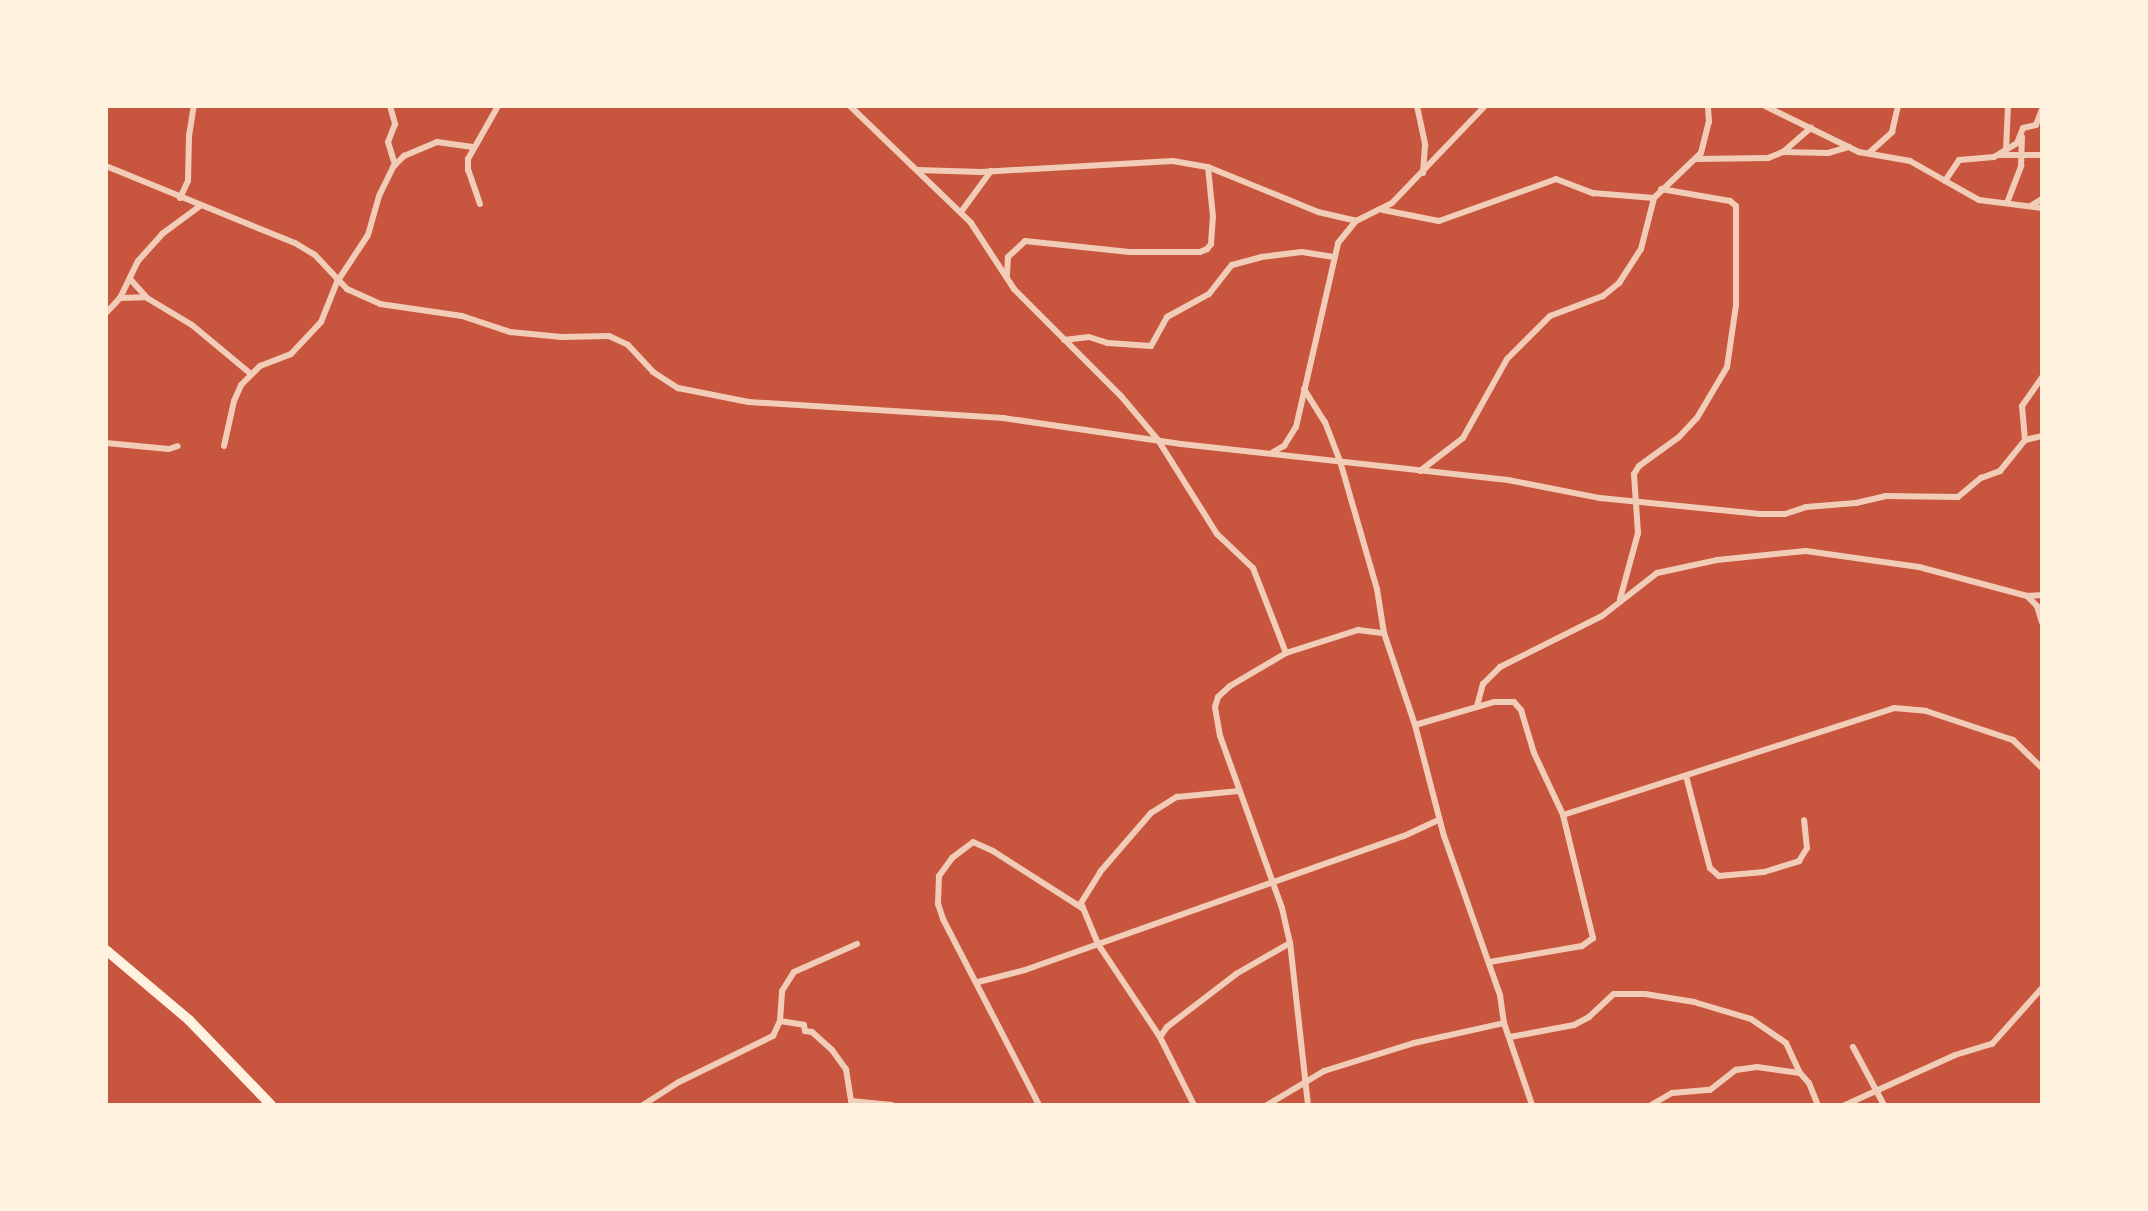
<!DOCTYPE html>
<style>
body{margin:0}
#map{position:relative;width:2148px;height:1211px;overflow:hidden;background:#c8553d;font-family:"Exo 2",sans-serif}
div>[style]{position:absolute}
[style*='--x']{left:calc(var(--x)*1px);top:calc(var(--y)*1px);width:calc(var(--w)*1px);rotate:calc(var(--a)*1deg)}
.minor>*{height:6px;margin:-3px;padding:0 3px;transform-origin:3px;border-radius:3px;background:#f1ccb7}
.trunk>*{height:10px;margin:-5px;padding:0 5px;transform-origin:5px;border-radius:5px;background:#fff3e0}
span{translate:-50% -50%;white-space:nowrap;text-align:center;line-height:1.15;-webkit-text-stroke:6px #fff3e0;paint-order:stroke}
.frame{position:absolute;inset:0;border:108px solid #fff3e0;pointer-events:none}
</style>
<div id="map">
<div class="minor">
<i style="--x:390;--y:106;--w:19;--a:74"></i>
<i style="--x:395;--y:124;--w:19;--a:111"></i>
<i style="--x:388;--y:142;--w:24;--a:73"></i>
<i style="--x:850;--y:106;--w:168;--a:44"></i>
<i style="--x:971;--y:223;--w:79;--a:56.9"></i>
<i style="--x:1014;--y:289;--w:151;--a:45"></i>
<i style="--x:1121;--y:396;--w:57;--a:49.9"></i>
<i style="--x:1158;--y:440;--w:111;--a:57.9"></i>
<i style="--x:1217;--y:534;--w:50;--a:43.4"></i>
<i style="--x:1253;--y:568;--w:91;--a:68.8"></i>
<i style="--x:1417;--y:106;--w:40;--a:78"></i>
<i style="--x:1425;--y:145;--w:28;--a:94"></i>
<i style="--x:1765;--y:106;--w:105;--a:26.1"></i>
<i style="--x:1859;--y:152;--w:52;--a:10"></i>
<i style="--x:1910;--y:161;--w:79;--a:29.5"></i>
<i style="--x:1979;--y:200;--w:64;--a:7.2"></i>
<i style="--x:2006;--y:150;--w:44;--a:-87.4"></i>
<i style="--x:1783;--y:152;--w:37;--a:-41"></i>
<i style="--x:1870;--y:152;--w:30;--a:-42"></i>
<i style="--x:1892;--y:132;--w:27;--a:-77"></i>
<i style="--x:2000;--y:155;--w:42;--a:0"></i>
<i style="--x:1696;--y:159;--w:72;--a:-0.8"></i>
<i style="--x:1768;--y:158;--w:16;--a:-22"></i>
<i style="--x:1783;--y:152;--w:45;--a:1.3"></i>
<i style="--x:1828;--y:153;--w:22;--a:-16"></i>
<i style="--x:106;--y:166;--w:204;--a:22.2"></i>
<i style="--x:295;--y:243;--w:23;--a:31"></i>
<i style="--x:315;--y:255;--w:47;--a:46.7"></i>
<i style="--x:347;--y:289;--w:36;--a:24"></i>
<i style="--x:380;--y:304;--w:83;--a:8.3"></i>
<i style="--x:462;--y:316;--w:51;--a:18.4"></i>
<i style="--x:510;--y:332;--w:52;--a:5.5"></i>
<i style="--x:562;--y:337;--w:47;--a:-1.2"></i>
<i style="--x:609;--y:336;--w:21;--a:25"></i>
<i style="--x:628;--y:345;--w:37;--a:47"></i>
<i style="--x:653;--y:372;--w:30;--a:33"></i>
<i style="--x:678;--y:388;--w:72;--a:11.2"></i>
<i style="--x:749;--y:402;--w:255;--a:3.6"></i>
<i style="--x:1003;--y:418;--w:180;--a:8.3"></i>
<i style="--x:1181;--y:444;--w:329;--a:6.3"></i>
<i style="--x:1508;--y:480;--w:94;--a:11.1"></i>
<i style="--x:1600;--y:498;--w:161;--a:5.7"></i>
<i style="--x:1760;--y:514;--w:25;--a:0"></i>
<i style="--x:1785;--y:514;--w:22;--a:-18"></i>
<i style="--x:1806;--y:507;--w:50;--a:-4.6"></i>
<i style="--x:1856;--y:503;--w:31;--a:-13"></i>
<i style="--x:1886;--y:496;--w:72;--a:0.8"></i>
<i style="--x:1958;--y:497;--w:30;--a:-40"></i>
<i style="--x:1981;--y:478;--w:20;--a:-20"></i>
<i style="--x:2000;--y:471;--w:40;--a:-51"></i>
<i style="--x:2025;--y:440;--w:17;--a:-13"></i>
<i style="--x:918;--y:170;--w:63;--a:1.8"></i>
<i style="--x:981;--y:172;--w:192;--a:-3.3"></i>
<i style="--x:1173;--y:161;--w:36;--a:10"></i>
<i style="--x:1208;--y:167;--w:119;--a:22.2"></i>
<i style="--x:1318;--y:212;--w:39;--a:13"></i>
<i style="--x:1945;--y:181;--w:25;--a:-56"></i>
<i style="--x:1959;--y:160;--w:35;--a:-5"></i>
<i style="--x:1994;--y:157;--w:27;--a:-31"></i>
<i style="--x:2017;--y:143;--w:16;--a:-68"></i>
<i style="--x:2023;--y:128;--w:13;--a:-13"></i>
<i style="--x:2036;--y:125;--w:17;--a:-69"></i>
<i style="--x:180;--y:198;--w:19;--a:-65"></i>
<i style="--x:188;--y:181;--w:45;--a:-88.7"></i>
<i style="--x:189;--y:136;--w:30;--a:-81"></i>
<i style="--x:2007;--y:203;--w:40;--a:-69"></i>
<i style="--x:2021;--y:166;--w:29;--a:-88"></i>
<i style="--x:480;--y:204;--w:36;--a:-109"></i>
<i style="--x:468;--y:170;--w:11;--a:-90"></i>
<i style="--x:468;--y:159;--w:61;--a:-60.5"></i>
<i style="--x:2032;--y:205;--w:12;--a:-31"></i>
<i style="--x:1383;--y:210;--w:57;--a:11.1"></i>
<i style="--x:1439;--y:221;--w:124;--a:-19.7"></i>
<i style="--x:1556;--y:179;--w:40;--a:21"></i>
<i style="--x:1593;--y:193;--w:61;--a:4.7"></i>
<i style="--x:961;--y:212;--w:51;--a:-53.8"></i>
<i style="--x:1007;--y:275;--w:18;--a:-87"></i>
<i style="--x:1008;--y:257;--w:23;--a:-43"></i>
<i style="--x:1025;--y:241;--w:105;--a:6"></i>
<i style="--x:1129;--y:252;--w:71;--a:0"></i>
<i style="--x:1200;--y:252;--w:8;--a:-23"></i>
<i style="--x:1207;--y:249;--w:6;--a:-51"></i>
<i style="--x:1211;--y:244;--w:27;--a:-86"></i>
<i style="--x:1213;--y:217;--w:50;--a:-95.7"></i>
<i style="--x:130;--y:279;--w:25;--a:48"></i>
<i style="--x:147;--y:298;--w:52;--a:31"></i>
<i style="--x:192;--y:325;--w:77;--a:39.7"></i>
<i style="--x:120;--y:298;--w:24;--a:-2"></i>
<i style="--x:106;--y:313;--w:21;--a:-47"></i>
<i style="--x:120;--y:298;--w:41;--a:-64.1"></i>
<i style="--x:138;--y:261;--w:36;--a:-48"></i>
<i style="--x:162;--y:234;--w:47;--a:-36.4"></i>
<i style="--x:1064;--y:340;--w:25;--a:-7"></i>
<i style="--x:1089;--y:337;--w:20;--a:18"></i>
<i style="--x:1108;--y:343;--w:43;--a:4"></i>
<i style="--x:1151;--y:346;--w:33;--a:-61"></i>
<i style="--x:1167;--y:317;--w:48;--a:-28.7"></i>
<i style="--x:1209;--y:294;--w:37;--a:-52"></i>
<i style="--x:1232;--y:265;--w:30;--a:-15"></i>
<i style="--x:1261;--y:257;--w:41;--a:-7"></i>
<i style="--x:1302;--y:252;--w:32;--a:9"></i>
<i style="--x:1304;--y:389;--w:39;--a:58"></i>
<i style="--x:1325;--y:422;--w:42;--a:69"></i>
<i style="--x:1340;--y:461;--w:133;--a:73.9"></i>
<i style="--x:1377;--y:589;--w:45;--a:81"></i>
<i style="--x:1384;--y:633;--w:97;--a:71.4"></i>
<i style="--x:1415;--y:725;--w:115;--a:75.4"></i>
<i style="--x:1444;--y:836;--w:169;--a:70.6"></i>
<i style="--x:1500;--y:995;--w:28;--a:82"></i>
<i style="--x:1504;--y:1023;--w:87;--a:71.1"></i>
<i style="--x:2025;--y:440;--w:34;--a:-95"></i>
<i style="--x:2022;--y:406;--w:35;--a:-55"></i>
<i style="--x:106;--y:443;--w:63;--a:5.4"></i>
<i style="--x:169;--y:449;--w:9;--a:-18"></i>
<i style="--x:224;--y:446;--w:46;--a:-77.5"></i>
<i style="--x:234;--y:401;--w:17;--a:-66"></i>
<i style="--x:241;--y:385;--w:27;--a:-45"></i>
<i style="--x:260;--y:366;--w:33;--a:-21"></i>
<i style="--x:291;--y:354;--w:44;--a:-46.8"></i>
<i style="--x:321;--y:322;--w:43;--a:-68.2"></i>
<i style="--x:337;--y:282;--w:56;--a:-56.6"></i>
<i style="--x:368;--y:235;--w:41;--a:-74.2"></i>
<i style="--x:379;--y:196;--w:32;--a:-64"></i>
<i style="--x:393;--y:167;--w:16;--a:-45"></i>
<i style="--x:404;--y:156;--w:36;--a:-23"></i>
<i style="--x:437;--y:142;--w:36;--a:8"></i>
<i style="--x:1273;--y:452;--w:13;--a:-29"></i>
<i style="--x:1284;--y:446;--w:22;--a:-58"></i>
<i style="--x:1296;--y:427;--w:189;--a:-77.1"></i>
<i style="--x:1338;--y:243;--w:28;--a:-51"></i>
<i style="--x:1356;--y:221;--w:40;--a:-26.6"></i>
<i style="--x:1392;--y:203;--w:134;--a:-46.2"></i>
<i style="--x:1420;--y:471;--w:54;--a:-37.5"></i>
<i style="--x:1463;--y:438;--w:90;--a:-60.9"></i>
<i style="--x:1507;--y:359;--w:61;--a:-45"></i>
<i style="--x:1550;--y:316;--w:57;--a:-20.7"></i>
<i style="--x:1603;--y:296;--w:21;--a:-39"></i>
<i style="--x:1619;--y:283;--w:40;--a:-57.1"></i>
<i style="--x:1641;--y:249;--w:53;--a:-75.7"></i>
<i style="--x:1654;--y:198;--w:65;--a:-43.8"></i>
<i style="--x:1701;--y:153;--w:32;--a:-76"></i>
<i style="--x:1709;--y:122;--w:16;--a:-94"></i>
<i style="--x:2027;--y:596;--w:15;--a:-4"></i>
<i style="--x:1620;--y:599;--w:68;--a:-74.7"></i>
<i style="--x:1638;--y:533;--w:59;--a:-93.9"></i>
<i style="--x:1634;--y:474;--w:9;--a:-58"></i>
<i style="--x:1639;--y:466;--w:49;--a:-35.9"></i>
<i style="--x:1679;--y:437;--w:26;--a:-47"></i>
<i style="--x:1697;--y:418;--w:59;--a:-59.5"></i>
<i style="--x:1727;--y:367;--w:63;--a:-81.7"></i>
<i style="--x:1736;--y:305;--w:99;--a:-90"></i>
<i style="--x:1736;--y:206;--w:8;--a:-140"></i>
<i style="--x:1730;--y:201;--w:70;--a:-170.1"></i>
<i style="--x:1477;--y:706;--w:23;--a:-75"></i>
<i style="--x:1483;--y:684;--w:24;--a:-45"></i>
<i style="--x:1500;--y:667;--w:114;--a:-26.6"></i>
<i style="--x:1602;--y:616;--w:70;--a:-38"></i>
<i style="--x:1657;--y:573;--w:61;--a:-12.2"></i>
<i style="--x:1717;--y:560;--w:89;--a:-5.8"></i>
<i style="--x:1806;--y:551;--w:114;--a:8.1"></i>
<i style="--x:1919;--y:567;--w:112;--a:15"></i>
<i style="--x:2027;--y:596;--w:14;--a:45"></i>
<i style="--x:2037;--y:606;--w:17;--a:73"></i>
<i style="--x:1415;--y:725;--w:82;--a:-16.2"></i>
<i style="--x:1494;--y:702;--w:20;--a:0"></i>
<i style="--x:1514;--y:702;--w:11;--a:49"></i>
<i style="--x:1521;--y:710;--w:45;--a:73.2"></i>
<i style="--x:1534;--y:753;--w:68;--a:64.9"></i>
<i style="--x:1563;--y:815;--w:127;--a:76.3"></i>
<i style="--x:1593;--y:938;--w:14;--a:144"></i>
<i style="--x:1582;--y:946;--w:94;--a:170.2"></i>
<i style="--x:1686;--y:776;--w:95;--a:75.4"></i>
<i style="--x:1710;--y:868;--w:12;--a:42"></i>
<i style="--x:1719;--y:876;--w:45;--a:-5.1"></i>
<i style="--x:1764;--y:872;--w:37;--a:-17"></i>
<i style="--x:1799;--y:861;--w:15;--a:-58"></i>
<i style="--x:1807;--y:848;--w:28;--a:-96"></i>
<i style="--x:1563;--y:815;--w:348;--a:-17.9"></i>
<i style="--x:1894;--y:708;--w:32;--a:5"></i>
<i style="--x:1926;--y:711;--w:92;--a:18.4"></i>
<i style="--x:2013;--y:740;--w:40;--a:44"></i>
<i style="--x:978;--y:982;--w:49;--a:-14.3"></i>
<i style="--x:1025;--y:970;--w:402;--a:-19.5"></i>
<i style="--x:1404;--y:836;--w:38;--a:-25"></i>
<i style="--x:780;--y:1021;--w:24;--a:9"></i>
<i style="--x:804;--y:1025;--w:6;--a:81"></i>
<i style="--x:805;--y:1031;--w:7;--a:8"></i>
<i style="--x:812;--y:1032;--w:27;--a:42"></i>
<i style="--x:832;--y:1050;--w:24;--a:54"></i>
<i style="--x:846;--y:1069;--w:32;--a:81"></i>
<i style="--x:851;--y:1101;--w:41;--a:5.6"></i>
<i style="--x:1160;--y:1037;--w:12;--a:-55"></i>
<i style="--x:1167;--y:1027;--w:87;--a:-37.5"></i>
<i style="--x:1236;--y:974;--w:62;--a:-29.9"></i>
<i style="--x:1510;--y:1037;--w:65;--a:-10.6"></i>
<i style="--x:1574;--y:1025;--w:17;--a:-28"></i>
<i style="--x:1589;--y:1017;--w:34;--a:-43"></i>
<i style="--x:1614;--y:994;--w:31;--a:0"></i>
<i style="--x:1645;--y:994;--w:50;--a:9.3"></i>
<i style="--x:1694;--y:1002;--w:59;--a:16.6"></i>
<i style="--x:1751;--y:1019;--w:42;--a:34.4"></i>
<i style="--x:1786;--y:1043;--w:33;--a:65"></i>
<i style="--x:1853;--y:1047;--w:66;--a:61.9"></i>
<i style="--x:643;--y:1105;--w:43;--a:-32.6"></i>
<i style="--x:679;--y:1082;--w:105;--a:-26.1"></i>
<i style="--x:773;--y:1036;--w:17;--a:-65"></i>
<i style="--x:780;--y:1021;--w:30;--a:-86"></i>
<i style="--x:782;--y:991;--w:22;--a:-58"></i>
<i style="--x:794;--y:972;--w:69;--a:-24"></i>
<i style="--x:1039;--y:1105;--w:209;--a:-117.3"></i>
<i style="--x:943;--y:919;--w:16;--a:-108"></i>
<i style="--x:938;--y:904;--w:28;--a:-88"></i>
<i style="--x:939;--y:876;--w:22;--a:-54"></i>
<i style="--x:952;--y:858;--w:26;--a:-37"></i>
<i style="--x:973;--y:842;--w:22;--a:24"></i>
<i style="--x:993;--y:851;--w:106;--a:32.6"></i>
<i style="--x:1194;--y:1105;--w:76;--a:-116.6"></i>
<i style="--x:1160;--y:1037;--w:112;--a:-123.7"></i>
<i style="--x:1098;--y:944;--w:44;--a:-112.5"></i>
<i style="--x:1081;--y:903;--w:36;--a:-58"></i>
<i style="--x:1100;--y:872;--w:78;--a:-49.2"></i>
<i style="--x:1151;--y:813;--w:31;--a:-32"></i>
<i style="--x:1177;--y:797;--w:62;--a:-5.5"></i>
<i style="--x:1267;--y:1105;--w:66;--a:-30.8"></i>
<i style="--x:1324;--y:1071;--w:94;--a:-17.3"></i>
<i style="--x:1414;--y:1043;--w:92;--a:-12.5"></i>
<i style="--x:1308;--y:1105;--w:163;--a:-96.3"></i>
<i style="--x:1290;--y:943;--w:36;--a:-103"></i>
<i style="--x:1282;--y:908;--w:183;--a:-109.8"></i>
<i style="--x:1220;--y:736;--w:29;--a:-100"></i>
<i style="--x:1215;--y:707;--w:10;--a:-73"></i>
<i style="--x:1218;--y:697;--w:16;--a:-43"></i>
<i style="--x:1230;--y:686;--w:65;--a:-30.5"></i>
<i style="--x:1286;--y:653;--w:76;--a:-17.7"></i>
<i style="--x:1358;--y:630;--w:26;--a:7"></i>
<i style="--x:1651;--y:1105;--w:24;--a:-30"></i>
<i style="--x:1672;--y:1093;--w:38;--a:-5"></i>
<i style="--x:1710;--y:1090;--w:33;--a:-38"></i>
<i style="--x:1736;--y:1070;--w:21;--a:-8"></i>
<i style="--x:1757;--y:1067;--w:43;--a:7.9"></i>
<i style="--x:1800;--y:1073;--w:13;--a:48"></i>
<i style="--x:1809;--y:1083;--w:24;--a:68"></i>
<i style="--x:1845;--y:1105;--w:121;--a:-24.4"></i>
<i style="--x:1955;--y:1055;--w:39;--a:-17"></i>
<i style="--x:1992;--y:1044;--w:75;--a:-48.2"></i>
</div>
<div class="trunk">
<i style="--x:106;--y:950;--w:109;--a:40.1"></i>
<i style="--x:189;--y:1020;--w:118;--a:46"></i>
</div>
<div class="frame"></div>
</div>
